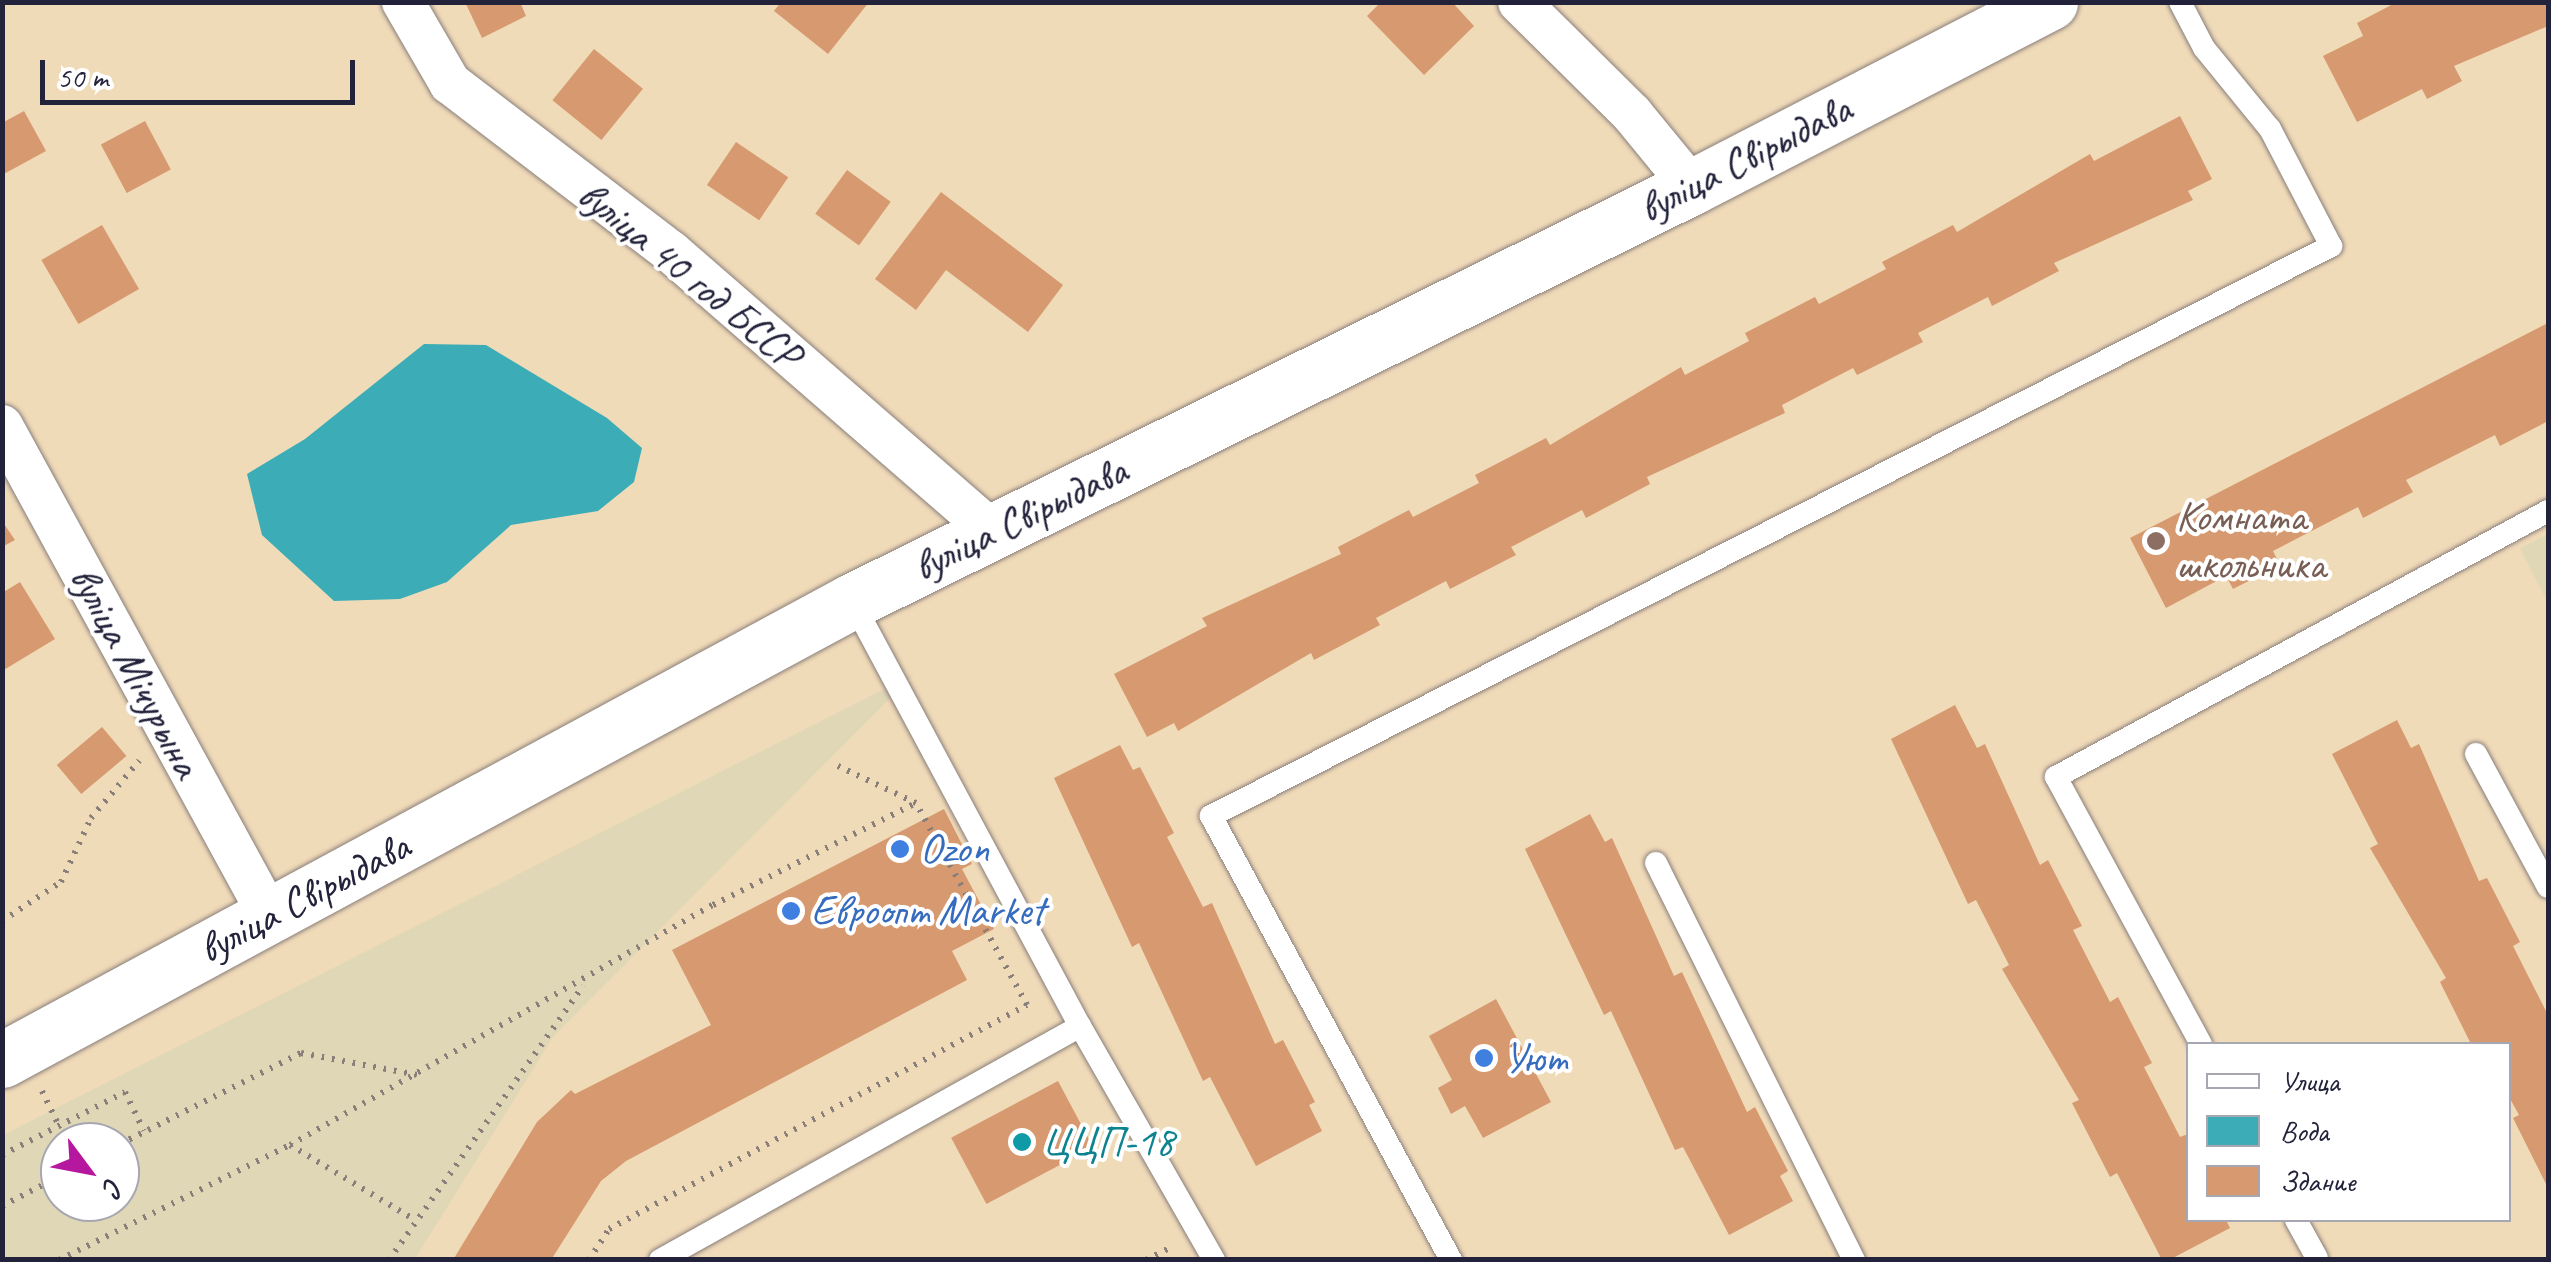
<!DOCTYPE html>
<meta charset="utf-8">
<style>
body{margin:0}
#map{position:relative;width:2551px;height:1262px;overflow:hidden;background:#f0dbb9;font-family:Caveat,sans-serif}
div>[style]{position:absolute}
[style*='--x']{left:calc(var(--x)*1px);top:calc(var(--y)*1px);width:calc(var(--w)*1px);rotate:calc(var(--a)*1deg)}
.built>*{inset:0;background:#e0d7b7}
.water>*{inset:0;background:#3cadb6}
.building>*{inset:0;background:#d7996f;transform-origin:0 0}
.path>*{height:6px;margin-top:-3px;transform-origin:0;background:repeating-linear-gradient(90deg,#897e7a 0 2.5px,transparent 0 10.5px)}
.roads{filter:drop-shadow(0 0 2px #897e7a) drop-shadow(0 0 2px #897e7a)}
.lane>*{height:22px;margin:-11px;padding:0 11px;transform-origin:11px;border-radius:11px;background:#fff}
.street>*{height:42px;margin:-21px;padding:0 21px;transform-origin:21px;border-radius:21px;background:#fff}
.secondary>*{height:55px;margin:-27.5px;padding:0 27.5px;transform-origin:27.5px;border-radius:27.5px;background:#fff}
.dots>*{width:28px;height:28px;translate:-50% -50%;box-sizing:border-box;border:5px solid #fff;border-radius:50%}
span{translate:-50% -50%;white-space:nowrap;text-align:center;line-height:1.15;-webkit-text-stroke:8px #fff;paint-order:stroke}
.street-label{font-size:42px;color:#22223b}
.education-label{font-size:42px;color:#785e54}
.left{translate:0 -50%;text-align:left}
.shop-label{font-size:42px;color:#366cbe}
.culture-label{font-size:42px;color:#0d838f}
.frame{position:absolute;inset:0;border:5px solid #22223b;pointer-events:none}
.legend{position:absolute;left:2186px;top:1042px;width:325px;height:180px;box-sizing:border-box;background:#fff;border:2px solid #a7a7b1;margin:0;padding:12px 18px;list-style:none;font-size:30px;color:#22223b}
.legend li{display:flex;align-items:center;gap:20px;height:50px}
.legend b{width:50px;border:2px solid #a7a7b1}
.north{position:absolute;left:40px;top:1122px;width:100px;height:100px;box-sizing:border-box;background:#fff;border:2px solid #a7a7b1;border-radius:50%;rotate:122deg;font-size:28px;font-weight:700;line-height:40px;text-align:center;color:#22223b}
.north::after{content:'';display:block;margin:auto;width:35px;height:45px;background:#b5179e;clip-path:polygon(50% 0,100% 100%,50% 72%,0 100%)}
.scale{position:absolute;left:40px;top:60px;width:315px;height:45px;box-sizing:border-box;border:5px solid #22223b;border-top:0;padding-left:12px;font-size:30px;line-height:35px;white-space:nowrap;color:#22223b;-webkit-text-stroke:8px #fff;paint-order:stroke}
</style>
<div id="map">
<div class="built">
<i style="clip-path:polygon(2548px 534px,2548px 603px,2520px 548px)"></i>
<i style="clip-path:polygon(evenodd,914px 674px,553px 1037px,415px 1259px,3px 1260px,3px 1135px,914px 674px,60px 1142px,120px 1142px,120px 1202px,60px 1202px,60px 1142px)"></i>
</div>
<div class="water">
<i style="clip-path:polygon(424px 344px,486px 345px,607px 418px,642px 448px,634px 482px,598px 511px,511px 525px,447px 582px,400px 599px,334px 601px,262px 535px,247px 474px,305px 439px)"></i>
</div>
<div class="building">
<i style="clip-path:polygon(465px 2px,520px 2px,526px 16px,482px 38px)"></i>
<i style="clip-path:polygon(781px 2px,869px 2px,828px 54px,774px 11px)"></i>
<i style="clip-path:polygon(1381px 2px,1452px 2px,1474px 26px,1424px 75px,1367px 16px)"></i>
<i style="clip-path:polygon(2397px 2px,2548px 2px,2548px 26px,2454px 66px,2462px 81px,2443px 91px,2427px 99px,2422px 89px,2357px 122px,2323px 56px,2363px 36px,2357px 23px)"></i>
<i style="left:594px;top:49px;width:63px;height:66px;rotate:39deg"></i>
<i style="clip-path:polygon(24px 111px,46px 151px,2px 175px,2px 123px)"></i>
<i style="clip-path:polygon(2180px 116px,2212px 179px,2188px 191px,2193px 200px,2054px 263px,2059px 271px,1992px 306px,1988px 297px,1918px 333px,1923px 342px,1857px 375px,1853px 368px,1782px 405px,1785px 413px,1647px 477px,1650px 484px,1586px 518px,1582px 510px,1511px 547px,1516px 555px,1450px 589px,1446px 581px,1376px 618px,1380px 625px,1314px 660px,1311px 653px,1178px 731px,1174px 723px,1147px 737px,1114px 674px,1207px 626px,1202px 618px,1341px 554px,1338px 547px,1409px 510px,1413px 517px,1479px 483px,1475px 475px,1546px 438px,1550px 445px,1681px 367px,1685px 375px,1749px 341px,1745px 333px,1815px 297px,1819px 304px,1886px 269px,1882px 262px,1953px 225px,1957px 232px,2090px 154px,2094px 161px)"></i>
<i style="left:145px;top:121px;width:55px;height:50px;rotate:62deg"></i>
<i style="left:736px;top:142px;width:63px;height:52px;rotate:34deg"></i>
<i style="left:847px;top:170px;width:54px;height:54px;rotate:36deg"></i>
<i style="clip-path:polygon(941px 192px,1063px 285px,1028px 332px,946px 270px,916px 310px,875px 279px)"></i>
<i style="left:102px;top:225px;width:74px;height:70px;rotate:60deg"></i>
<i style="clip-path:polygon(2548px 323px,2548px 421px,2500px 446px,2495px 435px,2406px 480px,2413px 492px,2363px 518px,2358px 507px,2273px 551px,2280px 565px,2233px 589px,2226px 576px,2166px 608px,2130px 538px)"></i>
<i style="clip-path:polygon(2px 521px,15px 540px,2px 547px)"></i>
<i style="clip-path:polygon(20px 582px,55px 639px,2px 671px,2px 593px)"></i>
<i style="clip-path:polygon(1955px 705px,1977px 748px,1985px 744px,2040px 865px,2048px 860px,2082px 926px,2073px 930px,2110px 1002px,2118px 997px,2152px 1063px,2144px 1067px,2180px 1137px,2188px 1134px,2188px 1220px,2226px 1220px,2230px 1228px,2169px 1260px,2162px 1260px,2117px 1173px,2110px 1177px,2072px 1103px,2079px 1100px,2002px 969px,2009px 965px,1976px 900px,1968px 904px,1891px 739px)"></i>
<i style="clip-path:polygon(2397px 720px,2411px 748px,2419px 744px,2479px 881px,2487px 878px,2520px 942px,2513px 946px,2548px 1015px,2548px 1188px,2513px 1118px,2519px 1115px,2508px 1095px,2508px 1044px,2471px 1044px,2440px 982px,2446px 978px,2370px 848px,2378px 844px,2332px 754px)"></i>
<i style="left:102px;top:727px;width:38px;height:59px;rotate:50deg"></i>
<i style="clip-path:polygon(1120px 745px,1133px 770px,1140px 767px,1174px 833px,1167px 837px,1203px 907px,1212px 903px,1275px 1044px,1283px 1040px,1315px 1102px,1309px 1105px,1322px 1131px,1256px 1166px,1210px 1077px,1203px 1081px,1139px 943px,1132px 947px,1054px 778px)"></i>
<i style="clip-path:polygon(944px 809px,972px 864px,962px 869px,994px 929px,952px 951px,967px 980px,626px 1161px,601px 1181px,551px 1260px,453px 1260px,537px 1122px,571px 1090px,575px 1094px,711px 1025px,672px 950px)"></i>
<i style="clip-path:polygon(1590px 814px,1605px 842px,1612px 838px,1674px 976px,1682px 972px,1747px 1112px,1755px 1107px,1788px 1171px,1780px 1176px,1793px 1201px,1729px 1235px,1683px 1147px,1675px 1150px,1611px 1011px,1604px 1015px,1525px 849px)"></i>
<i style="clip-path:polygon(1496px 999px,1551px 1102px,1483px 1138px,1465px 1106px,1451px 1114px,1438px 1088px,1452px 1080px,1429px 1036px)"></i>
<i style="left:1058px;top:1081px;width:75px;height:121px;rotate:62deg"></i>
</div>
<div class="path">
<i style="--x:2;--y:921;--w:71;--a:-33.5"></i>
<i style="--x:61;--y:882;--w:71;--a:-64.9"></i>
<i style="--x:91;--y:818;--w:75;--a:-49.9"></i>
<i style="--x:42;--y:1091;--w:39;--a:64"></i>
<i style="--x:120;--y:1144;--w:203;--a:-26.7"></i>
<i style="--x:301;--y:1053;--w:118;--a:10.7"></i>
<i style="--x:290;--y:1145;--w:146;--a:31"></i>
<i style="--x:2;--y:1155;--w:138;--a:-27.1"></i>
<i style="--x:125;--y:1092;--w:43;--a:64"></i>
<i style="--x:2;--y:1206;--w:65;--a:-27.3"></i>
<i style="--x:59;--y:1260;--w:258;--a:-26.5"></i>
<i style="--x:290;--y:1145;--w:486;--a:-29.6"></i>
<i style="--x:713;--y:905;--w:227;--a:-26.7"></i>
<i style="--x:389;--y:1260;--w:336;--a:-54.7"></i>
<i style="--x:589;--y:1260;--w:37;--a:-57"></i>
<i style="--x:609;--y:1229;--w:474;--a:-28.2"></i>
<i style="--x:1027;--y:1005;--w:230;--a:-118.8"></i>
<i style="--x:916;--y:803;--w:91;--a:-154.6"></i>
<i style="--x:1146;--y:1260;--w:29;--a:-27"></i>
</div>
<div class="roads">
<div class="lane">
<i style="--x:852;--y:601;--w:482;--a:61.8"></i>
<i style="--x:1080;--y:1026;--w:270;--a:60.2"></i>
<i style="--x:2476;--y:754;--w:151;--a:61.6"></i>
<i style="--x:1656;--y:863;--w:444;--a:63.5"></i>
<i style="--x:2201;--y:1044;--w:304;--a:-118.5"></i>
<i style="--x:2056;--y:777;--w:559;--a:-28.4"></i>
<i style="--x:2296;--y:1220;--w:43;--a:61.1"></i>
<i style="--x:660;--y:1260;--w:481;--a:-29.1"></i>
<i style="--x:1451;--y:1260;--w:505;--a:-118.39"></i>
<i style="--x:1211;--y:816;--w:1257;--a:-26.97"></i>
<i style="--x:2331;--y:246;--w:132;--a:-117.5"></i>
<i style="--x:2270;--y:129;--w:104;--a:-129.2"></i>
<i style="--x:2204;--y:48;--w:52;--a:-117.6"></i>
</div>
<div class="street">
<i style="--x:403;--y:2;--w:94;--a:59.9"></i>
<i style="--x:450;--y:83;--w:278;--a:37.4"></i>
<i style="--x:671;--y:252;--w:428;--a:41"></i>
<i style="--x:1519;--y:2;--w:159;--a:44.7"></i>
<i style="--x:1632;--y:114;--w:94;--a:50.6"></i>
<i style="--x:2;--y:426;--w:559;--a:61.37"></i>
</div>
<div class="secondary">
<i style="--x:2;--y:1060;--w:966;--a:-28.37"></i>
<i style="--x:852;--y:601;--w:936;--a:-26.24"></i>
<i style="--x:1692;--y:187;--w:403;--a:-27.3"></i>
</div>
</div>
<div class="dots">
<i style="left:2156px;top:541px;background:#8d6e63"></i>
<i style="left:900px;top:849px;background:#3f7fe0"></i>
<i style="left:791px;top:911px;background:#3f7fe0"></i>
<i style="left:1484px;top:1058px;background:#3f7fe0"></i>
<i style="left:1022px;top:1142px;background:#0f9aa8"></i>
</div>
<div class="street-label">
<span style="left:1745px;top:159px;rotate:-27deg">вуліца Свірыдава</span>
<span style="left:689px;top:275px;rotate:39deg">вуліца 40 год БССР</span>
<span style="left:1020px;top:519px;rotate:-26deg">вуліца Свірыдава</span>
<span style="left:135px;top:672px;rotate:62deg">вуліца Мічурына</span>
<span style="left:304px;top:898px;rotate:-28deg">вуліца Свірыдава</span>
</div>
<div class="education-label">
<span class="left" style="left:2176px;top:541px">Комната<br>школьника</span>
</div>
<div class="shop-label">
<span class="left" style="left:920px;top:849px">Ozon</span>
<span class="left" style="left:811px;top:911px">Евроопт Market</span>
<span class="left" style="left:1504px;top:1058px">Уют</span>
</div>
<div class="culture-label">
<span class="left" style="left:1042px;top:1142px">ЦЦП-18</span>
</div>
<div class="frame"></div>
<ul class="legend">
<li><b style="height:12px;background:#fff"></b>Улица</li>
<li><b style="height:28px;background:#3cadb6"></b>Вода</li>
<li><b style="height:28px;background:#d7996f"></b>Здание</li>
</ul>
<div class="north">С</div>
<div class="scale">50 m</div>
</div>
